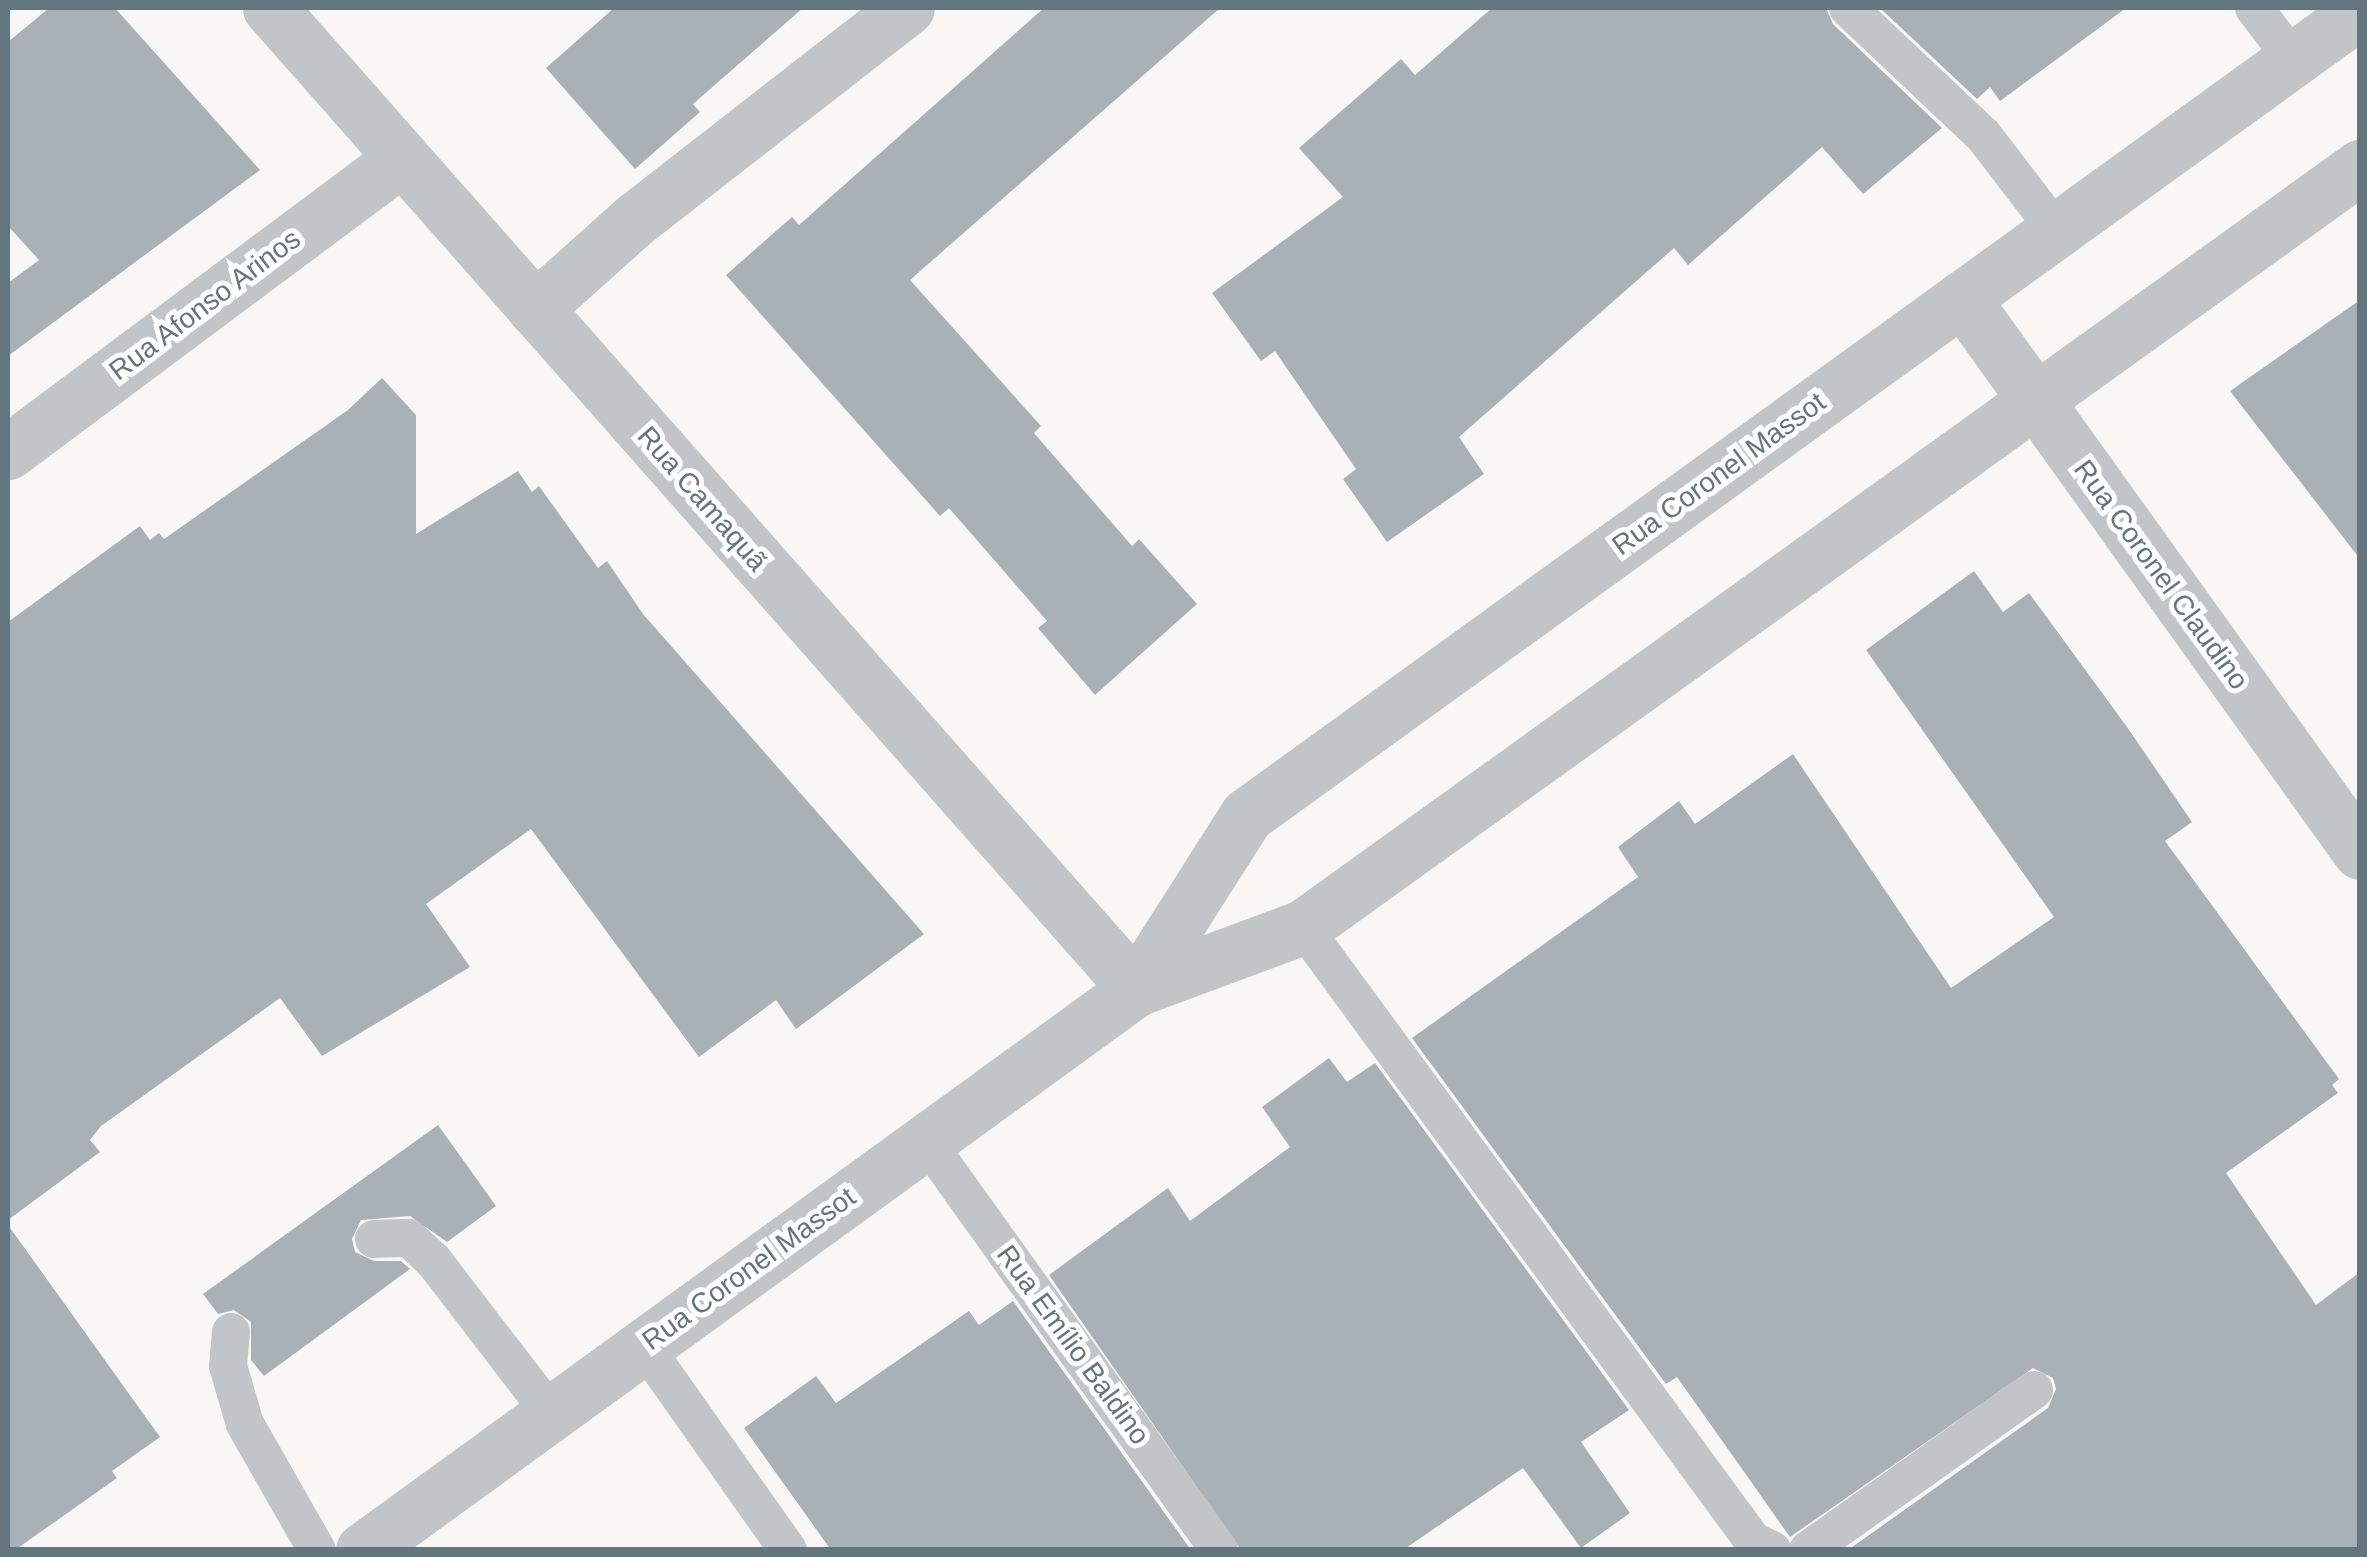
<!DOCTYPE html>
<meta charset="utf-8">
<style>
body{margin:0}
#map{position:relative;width:2367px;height:1557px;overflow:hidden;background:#f8f7f5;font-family:Helvetica,sans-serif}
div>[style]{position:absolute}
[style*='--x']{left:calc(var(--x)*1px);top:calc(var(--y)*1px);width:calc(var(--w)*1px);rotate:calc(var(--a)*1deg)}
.building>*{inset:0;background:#a7b1b6}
.service>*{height:38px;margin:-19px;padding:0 19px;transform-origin:19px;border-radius:19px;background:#c1c5c8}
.minor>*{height:55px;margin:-27.5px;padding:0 27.5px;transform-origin:27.5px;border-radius:27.5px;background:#c1c5c8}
.tertiary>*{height:55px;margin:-27.5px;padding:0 27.5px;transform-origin:27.5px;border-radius:27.5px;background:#c1c5c8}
span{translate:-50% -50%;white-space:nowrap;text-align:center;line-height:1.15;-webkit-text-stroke:10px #fff;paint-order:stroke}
.street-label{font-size:28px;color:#63757f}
.frame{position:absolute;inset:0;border:10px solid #63757f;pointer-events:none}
</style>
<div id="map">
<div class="building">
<i style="clip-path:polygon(49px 8px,115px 8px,260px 170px,8px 356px,8px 283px,39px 260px,8px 226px,8px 42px)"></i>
<i style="clip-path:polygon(614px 8px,803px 8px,693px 104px,700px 112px,635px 169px,546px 68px)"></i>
<i style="clip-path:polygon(1044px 8px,1220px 8px,910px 280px,1041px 426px,1034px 433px,1132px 546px,1139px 539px,1197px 604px,1095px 695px,1038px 628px,1047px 621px,949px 508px,940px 516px,726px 275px,792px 217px,799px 225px)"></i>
<i style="clip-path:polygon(1492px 8px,1826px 8px,1833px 24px,1942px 128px,1863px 194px,1822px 147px,1688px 265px,1674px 248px,1459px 437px,1484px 474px,1387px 542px,1343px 479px,1356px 469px,1275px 351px,1261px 361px,1212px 293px,1343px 197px,1299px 148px,1401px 59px,1415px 75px)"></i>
<i style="clip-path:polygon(1880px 8px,2126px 8px,2000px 101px,1990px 87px,1977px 99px)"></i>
<i style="clip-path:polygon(2360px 300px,2360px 559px,2230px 391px)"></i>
<i style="clip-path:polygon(382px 378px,416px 415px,416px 534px,518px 471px,532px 492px,539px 486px,598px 568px,607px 561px,643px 614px,924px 934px,796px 1029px,776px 1000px,699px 1057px,531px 829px,426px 904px,470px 967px,322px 1056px,280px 998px,101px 1126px,90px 1140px,100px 1152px,8px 1220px,8px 622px,140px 526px,150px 540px,159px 533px,164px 539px,348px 410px)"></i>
<i style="clip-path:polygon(1974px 571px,2003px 612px,2029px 593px,2127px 727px,2192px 822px,2165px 841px,2339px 1079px,2332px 1085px,2338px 1093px,2226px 1173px,2316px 1305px,2360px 1272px,2360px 1550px,1848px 1550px,2048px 1408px,2056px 1389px,2053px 1378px,2033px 1368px,1790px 1537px,1677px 1377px,1666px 1384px,1412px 1038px,1638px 877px,1618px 847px,1679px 801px,1695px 824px,1793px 754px,1951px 988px,2054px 917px,1866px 650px)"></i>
<i style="clip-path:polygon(1329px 1058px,1347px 1082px,1375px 1063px,1629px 1410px,1581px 1442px,1630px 1513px,1581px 1548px,1523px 1468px,1403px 1550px,1241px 1550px,1049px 1275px,1168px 1188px,1190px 1221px,1290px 1147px,1262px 1107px)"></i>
<i style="clip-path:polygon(438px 1125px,496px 1206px,447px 1242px,410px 1216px,361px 1220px,352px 1239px,355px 1252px,374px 1261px,401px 1261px,410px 1269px,264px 1376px,251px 1360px,251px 1322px,234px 1310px,218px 1314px,203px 1294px)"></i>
<i style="clip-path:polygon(8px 1225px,160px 1437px,112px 1471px,117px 1478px,15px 1550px,8px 1550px)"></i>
<i style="clip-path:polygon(1013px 1301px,1191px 1550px,831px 1550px,744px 1428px,816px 1376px,836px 1403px,969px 1311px,979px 1325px)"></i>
</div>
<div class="service">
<i style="--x:1848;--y:8;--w:185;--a:43.3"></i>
<i style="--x:1983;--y:135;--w:120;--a:52.5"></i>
<i style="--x:2254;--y:8;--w:64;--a:52.6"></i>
<i style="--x:1303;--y:927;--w:761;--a:53.76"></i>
<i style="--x:1753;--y:1541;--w:21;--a:25"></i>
<i style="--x:926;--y:1141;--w:503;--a:54.38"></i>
<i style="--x:374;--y:1239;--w:35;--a:-2"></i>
<i style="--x:409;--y:1238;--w:33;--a:43"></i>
<i style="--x:433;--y:1260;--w:194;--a:52.5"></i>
<i style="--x:231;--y:1332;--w:34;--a:95"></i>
<i style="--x:228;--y:1366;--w:60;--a:73.7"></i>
<i style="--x:245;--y:1424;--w:145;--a:60.3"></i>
<i style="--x:644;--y:1346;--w:250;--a:54.8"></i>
<i style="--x:1808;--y:1550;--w:277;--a:-35.3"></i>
</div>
<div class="minor">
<i style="--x:535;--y:309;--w:132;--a:-41.9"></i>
<i style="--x:633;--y:221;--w:347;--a:-37.9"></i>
<i style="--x:8;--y:452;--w:492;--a:-36.7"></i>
</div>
<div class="tertiary">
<i style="--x:270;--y:8;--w:1309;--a:48.56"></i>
<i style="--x:1962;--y:298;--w:682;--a:54.31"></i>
<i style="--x:1136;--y:989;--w:206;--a:-57.5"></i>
<i style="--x:1247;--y:815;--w:1373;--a:-35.84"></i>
<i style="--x:363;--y:1550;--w:955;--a:-35.97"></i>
<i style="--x:1136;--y:989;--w:178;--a:-20.4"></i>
<i style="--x:1303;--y:927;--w:1302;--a:-35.72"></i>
</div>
<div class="street-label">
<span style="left:205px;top:305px;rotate:-37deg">Rua Afonso Arinos</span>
<span style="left:1719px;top:474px;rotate:-36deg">Rua Coronel Massot</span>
<span style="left:702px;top:499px;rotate:49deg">Rua Camaquã</span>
<span style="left:2161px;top:575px;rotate:54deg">Rua Coronel Claudino</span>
<span style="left:749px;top:1269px;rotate:-36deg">Rua Coronel Massot</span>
<span style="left:1073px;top:1345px;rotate:54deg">Rua Emílio Baldino</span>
</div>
<div class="frame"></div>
</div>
